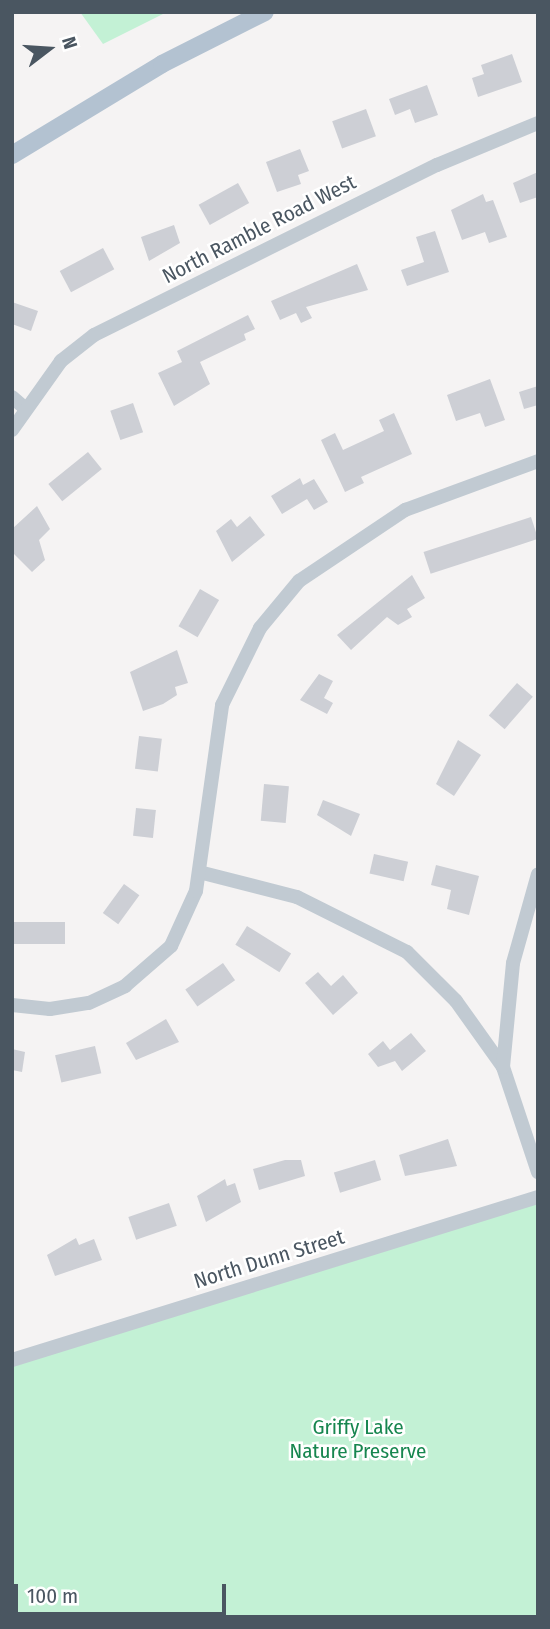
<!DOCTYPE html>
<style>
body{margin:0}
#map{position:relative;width:550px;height:1629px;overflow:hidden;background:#f5f3f3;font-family:"Fira Sans Condensed",sans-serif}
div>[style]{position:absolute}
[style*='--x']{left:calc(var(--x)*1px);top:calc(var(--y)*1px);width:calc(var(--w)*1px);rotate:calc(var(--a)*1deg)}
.green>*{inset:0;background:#c3f1d5}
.building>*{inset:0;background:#cdcfd5;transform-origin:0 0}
.minor>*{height:14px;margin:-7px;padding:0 7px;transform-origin:7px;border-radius:7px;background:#c1cad2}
.major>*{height:18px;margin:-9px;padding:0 9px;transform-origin:9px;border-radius:9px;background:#b3c2d1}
span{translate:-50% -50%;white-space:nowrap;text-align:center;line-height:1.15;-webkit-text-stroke:5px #fff;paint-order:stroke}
.street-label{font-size:21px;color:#4a5661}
.park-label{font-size:21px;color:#17864f}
.frame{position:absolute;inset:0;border:14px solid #4a5661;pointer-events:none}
.north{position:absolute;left:14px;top:14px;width:70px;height:70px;-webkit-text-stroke:5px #fff;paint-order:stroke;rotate:73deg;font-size:19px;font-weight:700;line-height:28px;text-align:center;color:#4a5661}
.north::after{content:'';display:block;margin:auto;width:24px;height:32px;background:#4a5661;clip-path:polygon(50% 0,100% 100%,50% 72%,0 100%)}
.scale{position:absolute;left:14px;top:1584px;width:212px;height:32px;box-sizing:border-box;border:4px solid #4a5661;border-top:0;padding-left:9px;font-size:21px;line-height:24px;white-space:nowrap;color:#4a5661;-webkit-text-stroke:5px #fff;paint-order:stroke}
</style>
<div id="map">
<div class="green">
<i style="clip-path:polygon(80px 12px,167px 12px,103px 44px)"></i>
<i style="clip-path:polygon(538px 1197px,538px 1617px,12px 1617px,12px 1359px)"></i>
</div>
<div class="building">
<i style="clip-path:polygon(512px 54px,522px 82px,478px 97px,472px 78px,484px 74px,481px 65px)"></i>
<i style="clip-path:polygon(427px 85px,438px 115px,415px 123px,410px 109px,395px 115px,389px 99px)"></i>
<i style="left:366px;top:109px;width:29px;height:36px;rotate:70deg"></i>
<i style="clip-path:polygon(300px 149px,309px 171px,298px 175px,301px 184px,277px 192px,266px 162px)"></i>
<i style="clip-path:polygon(538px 172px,538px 197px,520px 203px,513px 183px)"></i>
<i style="left:238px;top:183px;width:23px;height:45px;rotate:61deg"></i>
<i style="clip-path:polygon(483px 194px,486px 202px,493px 200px,507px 237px,489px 243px,485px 232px,462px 240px,451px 210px)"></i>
<i style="clip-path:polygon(174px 225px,180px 243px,149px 261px,141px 237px)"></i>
<i style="clip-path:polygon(435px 231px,449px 272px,407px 286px,401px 270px,424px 262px,416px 237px)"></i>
<i style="left:103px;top:248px;width:24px;height:49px;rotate:62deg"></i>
<i style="clip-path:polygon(357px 264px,368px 290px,306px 307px,312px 318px,301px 323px,296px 313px,280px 320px,271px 301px)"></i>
<i style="clip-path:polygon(12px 302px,38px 311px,31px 331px,12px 324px)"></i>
<i style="clip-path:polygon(248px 315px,255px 329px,244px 334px,246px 340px,200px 362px,210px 384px,174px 406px,158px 373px,182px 362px,177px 351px)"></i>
<i style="clip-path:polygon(490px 379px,505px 420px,485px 427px,480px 413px,456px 421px,447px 395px)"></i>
<i style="clip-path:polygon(538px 386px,538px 405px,524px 409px,519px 392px)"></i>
<i style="left:133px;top:403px;width:31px;height:24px;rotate:71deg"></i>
<i style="clip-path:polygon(394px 413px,412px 454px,361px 477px,364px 483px,345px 492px,321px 440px,335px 433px,343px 450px,384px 431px,379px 420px)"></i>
<i style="left:88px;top:452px;width:22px;height:51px;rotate:51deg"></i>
<i style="clip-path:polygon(300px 478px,303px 485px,314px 479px,328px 502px,314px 510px,307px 499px,282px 514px,271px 496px)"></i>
<i style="clip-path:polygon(37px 506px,50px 529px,39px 540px,45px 560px,32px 572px,12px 552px,12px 529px)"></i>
<i style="clip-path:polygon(250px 516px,265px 535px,232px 562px,216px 531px,231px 519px,237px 527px)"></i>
<i style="left:531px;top:517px;width:23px;height:113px;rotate:72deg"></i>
<i style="clip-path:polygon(412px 575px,425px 598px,407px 609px,412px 617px,398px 625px,387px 617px,351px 650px,337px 635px)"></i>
<i style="left:200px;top:589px;width:22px;height:43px;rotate:30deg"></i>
<i style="clip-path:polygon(177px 650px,188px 683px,175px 687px,177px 695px,163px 704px,143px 711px,130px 672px)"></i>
<i style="clip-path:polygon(319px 674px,333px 681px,324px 698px,333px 703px,327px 714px,300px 700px)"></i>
<i style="left:517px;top:683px;width:21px;height:43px;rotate:41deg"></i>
<i style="left:139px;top:736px;width:23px;height:33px;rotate:7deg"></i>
<i style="clip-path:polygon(458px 740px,481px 755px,454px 796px,436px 784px)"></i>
<i style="left:264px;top:784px;width:25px;height:37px;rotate:5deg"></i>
<i style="clip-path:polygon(323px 800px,360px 814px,351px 836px,317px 815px)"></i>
<i style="left:136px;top:808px;width:20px;height:28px;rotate:6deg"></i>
<i style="left:374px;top:854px;width:35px;height:20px;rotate:13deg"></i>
<i style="clip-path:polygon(436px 865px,479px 876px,469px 915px,447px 909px,451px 890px,431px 885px)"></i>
<i style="left:124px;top:884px;width:19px;height:36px;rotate:36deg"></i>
<i style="left:65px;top:922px;width:22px;height:51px;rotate:90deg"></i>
<i style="left:247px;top:926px;width:52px;height:22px;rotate:32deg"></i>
<i style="left:223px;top:963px;width:21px;height:46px;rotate:55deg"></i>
<i style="clip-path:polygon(318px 972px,331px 986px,343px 975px,358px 993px,333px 1015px,305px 983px)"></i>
<i style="clip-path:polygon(166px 1019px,179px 1042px,136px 1060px,126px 1043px)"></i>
<i style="clip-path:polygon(411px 1033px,426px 1051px,402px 1071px,395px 1061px,378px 1067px,368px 1054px,383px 1041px,390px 1050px)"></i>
<i style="left:95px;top:1046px;width:28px;height:41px;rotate:77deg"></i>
<i style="clip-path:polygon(12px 1049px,25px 1052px,22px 1072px,12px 1070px)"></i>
<i style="clip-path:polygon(448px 1139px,457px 1166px,405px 1176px,399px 1155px)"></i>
<i style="clip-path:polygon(285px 1160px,301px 1160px,305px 1176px,259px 1190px,253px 1169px)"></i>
<i style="left:375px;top:1160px;width:21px;height:43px;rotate:73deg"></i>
<i style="clip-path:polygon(225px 1179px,227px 1186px,235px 1183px,241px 1202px,206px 1222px,197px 1196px)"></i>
<i style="left:169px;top:1203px;width:24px;height:43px;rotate:71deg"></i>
<i style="clip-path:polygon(76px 1238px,79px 1245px,94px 1239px,102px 1260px,55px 1276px,47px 1255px)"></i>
</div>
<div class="minor">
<i style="--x:12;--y:397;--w:18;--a:41"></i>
<i style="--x:12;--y:430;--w:85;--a:-54.6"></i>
<i style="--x:61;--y:361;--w:42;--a:-38.2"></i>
<i style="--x:94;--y:335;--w:383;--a:-26.4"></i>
<i style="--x:437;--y:165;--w:109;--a:-22.6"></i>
<i style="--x:199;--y:872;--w:101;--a:14.3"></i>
<i style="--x:297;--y:897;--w:123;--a:26.6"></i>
<i style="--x:407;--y:952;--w:69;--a:45"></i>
<i style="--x:456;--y:1001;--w:81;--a:54.5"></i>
<i style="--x:503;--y:1067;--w:111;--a:71.6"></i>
<i style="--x:12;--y:1005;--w:38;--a:6"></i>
<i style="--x:50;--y:1009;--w:39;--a:-9"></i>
<i style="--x:89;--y:1003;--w:40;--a:-25"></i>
<i style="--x:125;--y:986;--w:61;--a:-41"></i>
<i style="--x:171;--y:946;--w:60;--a:-65.6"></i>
<i style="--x:196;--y:891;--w:188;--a:-82"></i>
<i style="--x:222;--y:705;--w:86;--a:-63.7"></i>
<i style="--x:260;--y:628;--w:61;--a:-50.3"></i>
<i style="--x:299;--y:581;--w:128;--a:-33.8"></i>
<i style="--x:405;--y:510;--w:142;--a:-20.2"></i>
<i style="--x:503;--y:1067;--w:104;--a:-84.5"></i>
<i style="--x:513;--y:963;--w:92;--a:-74.3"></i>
<i style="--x:12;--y:1360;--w:551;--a:-17.22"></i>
</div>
<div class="major">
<i style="--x:12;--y:155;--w:175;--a:-31.2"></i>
<i style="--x:162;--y:64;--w:115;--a:-26.8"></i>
</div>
<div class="street-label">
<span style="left:259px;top:229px;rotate:-27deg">North Ramble Road West</span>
<span style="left:269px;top:1259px;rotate:-17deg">North Dunn Street</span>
</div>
<div class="park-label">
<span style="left:358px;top:1439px">Griffy Lake<br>Nature Preserve</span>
</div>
<div class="frame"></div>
<div class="north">N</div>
<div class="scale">100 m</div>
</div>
